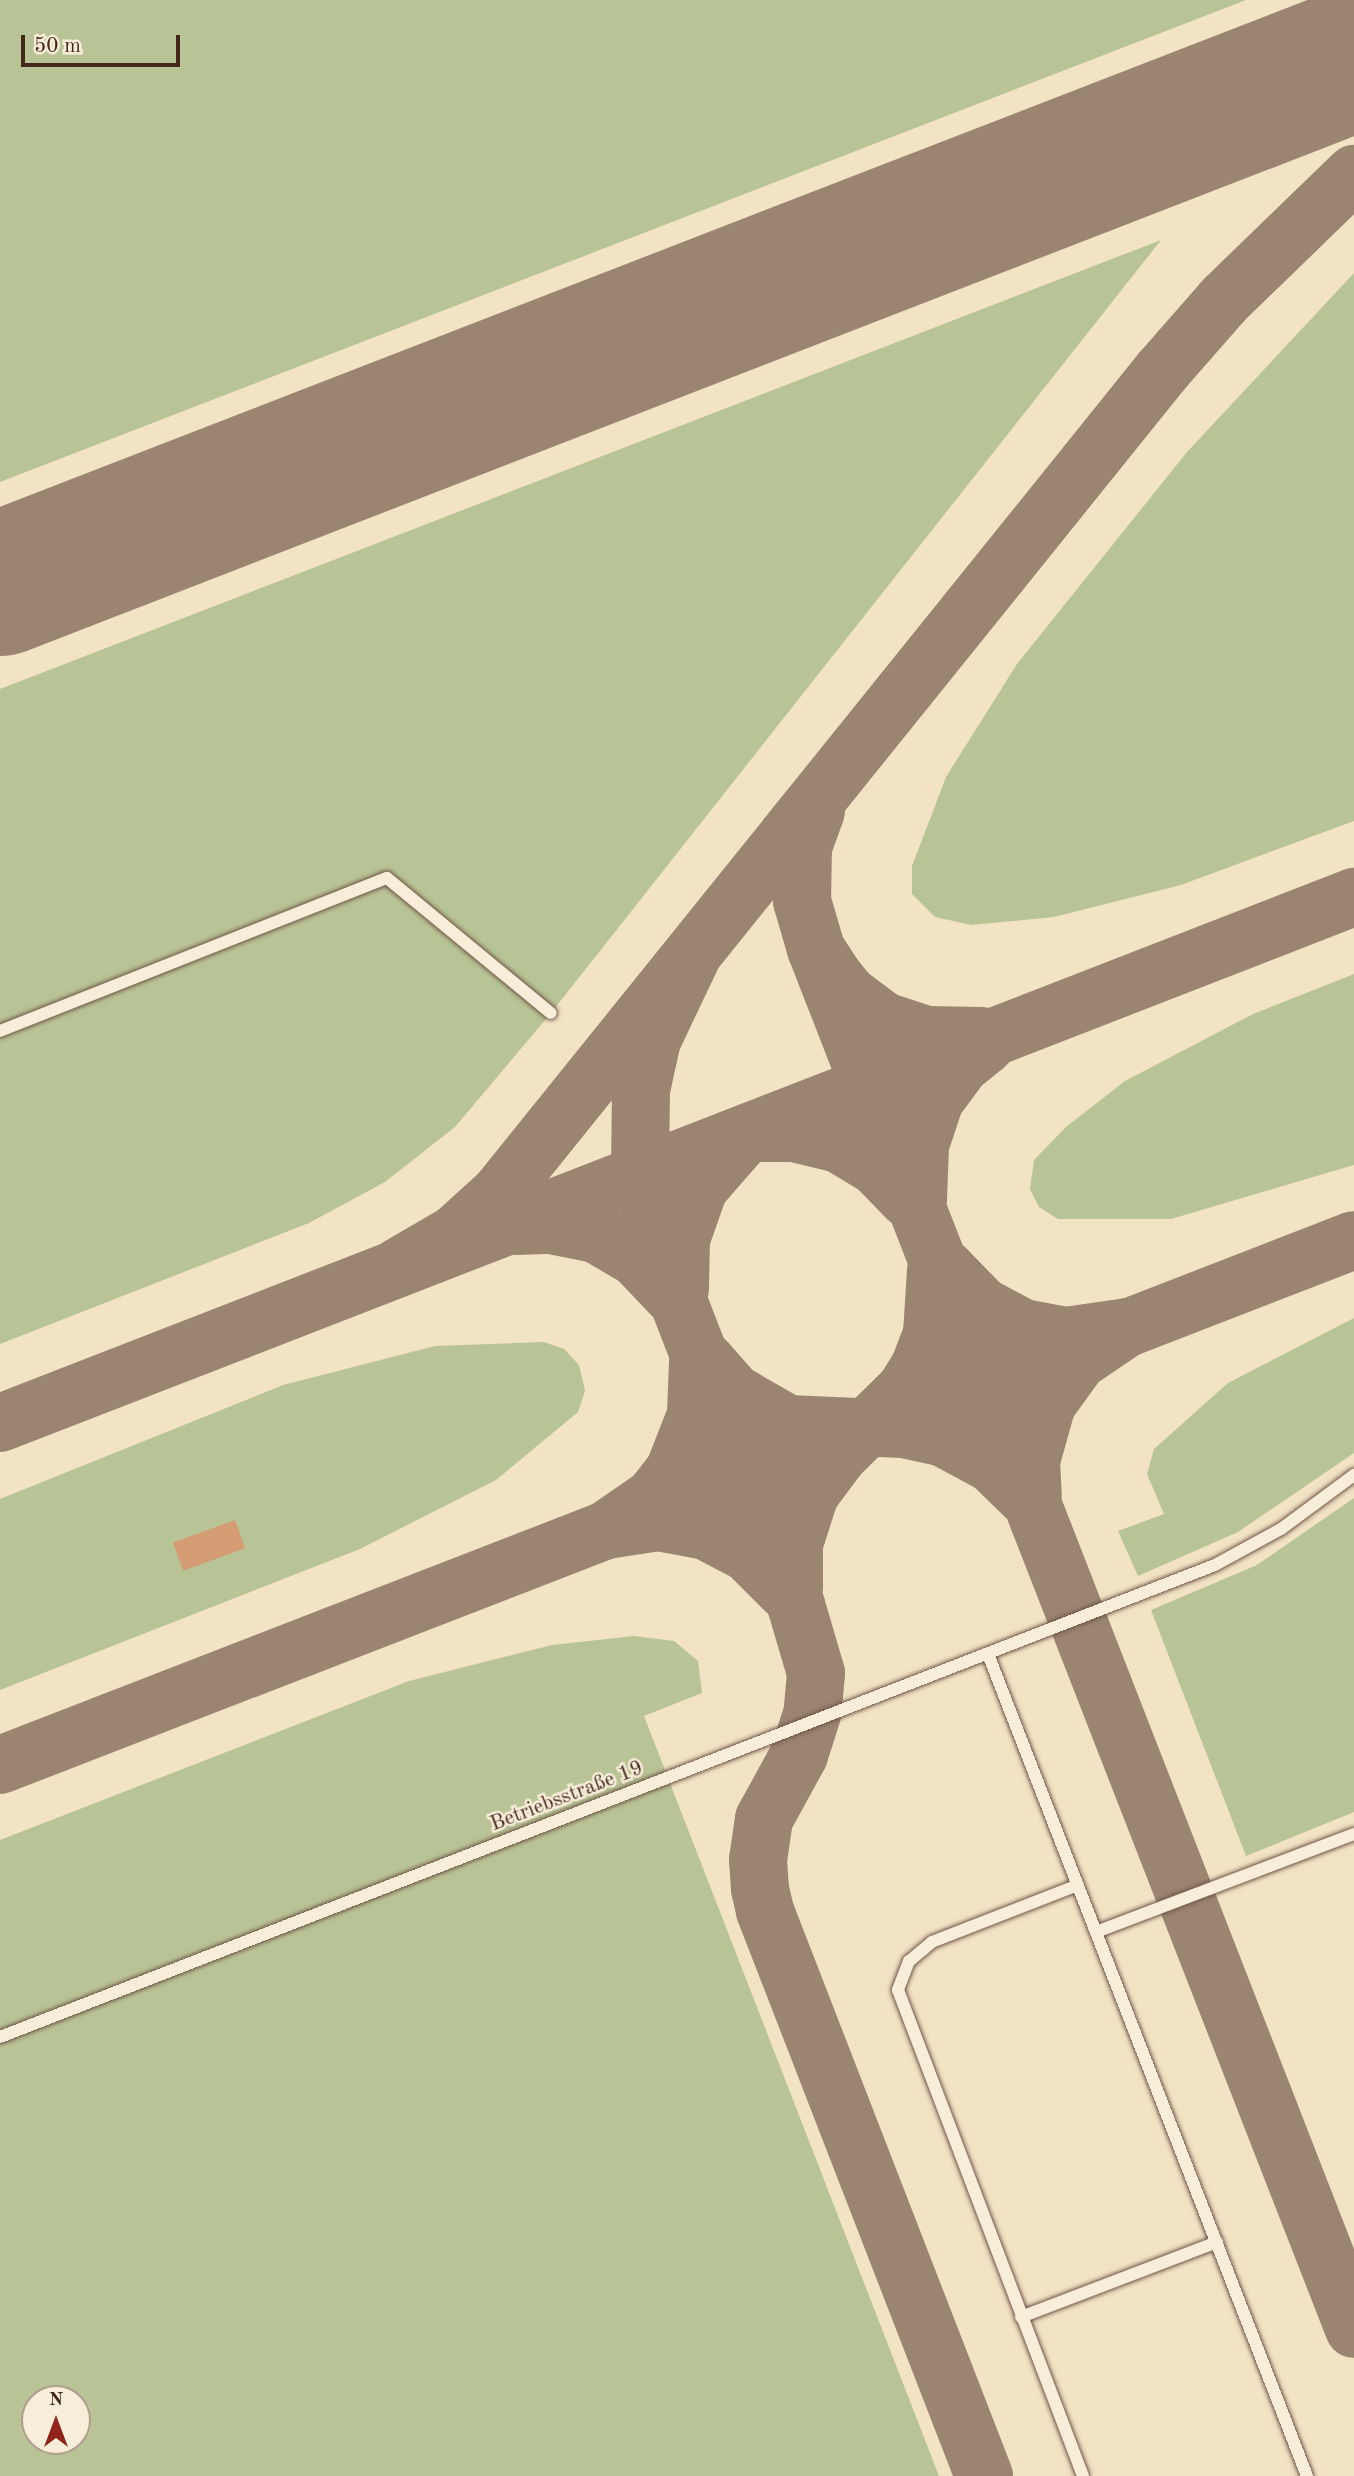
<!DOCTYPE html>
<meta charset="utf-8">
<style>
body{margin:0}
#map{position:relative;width:1354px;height:2476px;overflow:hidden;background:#f2e3c5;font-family:"Old Standard TT",serif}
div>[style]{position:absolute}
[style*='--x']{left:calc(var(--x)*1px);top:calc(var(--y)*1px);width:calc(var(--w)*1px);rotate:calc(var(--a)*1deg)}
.green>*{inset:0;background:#b9c496}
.taxiway>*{height:58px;margin:-29px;padding:0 29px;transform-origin:29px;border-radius:29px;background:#9b8570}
.runway>*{height:144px;margin:-72px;padding:0 72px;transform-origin:72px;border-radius:72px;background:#9b8570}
.building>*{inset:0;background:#d49d74;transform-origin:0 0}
.roads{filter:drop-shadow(0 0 2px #705646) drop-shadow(0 0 2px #705646)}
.lane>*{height:12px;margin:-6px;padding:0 6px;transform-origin:6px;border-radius:6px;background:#f7edd9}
span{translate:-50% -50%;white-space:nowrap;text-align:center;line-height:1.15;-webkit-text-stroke:5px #f7edd9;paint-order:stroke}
.street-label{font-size:21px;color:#44271b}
.north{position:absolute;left:21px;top:2385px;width:70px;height:70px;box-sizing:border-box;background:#f7edd9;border:2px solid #af9e8d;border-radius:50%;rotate:0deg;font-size:19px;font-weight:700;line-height:28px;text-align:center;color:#44271b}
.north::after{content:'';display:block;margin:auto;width:24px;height:32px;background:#8f2418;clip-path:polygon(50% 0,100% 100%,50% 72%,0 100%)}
.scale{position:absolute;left:21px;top:35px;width:159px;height:32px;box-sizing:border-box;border:4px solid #44271b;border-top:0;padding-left:9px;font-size:21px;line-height:24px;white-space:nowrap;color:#44271b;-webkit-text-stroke:5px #f7edd9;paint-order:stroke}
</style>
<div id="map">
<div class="green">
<i style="clip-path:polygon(0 0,1246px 0,0 482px)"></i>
<i style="clip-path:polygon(1161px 240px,551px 1013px,455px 1127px,385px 1182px,309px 1223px,0 1344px,0 689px)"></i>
<i style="clip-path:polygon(1354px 273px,1354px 821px,1181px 885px,1054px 917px,971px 925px,935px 917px,912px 894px,912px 866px,946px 777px,1017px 664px,1187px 452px)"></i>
<i style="clip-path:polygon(1354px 974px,1354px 1165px,1171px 1219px,1058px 1219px,1039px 1207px,1030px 1189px,1034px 1160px,1066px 1127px,1125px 1081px,1253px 1014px)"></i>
<i style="clip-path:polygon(1354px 1318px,1354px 1453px,1238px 1532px,1138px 1576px,1118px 1531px,1164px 1514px,1147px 1474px,1154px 1449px,1228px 1383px)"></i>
<i style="clip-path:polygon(544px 1342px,564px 1349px,579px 1365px,585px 1391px,578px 1412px,496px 1480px,360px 1549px,0 1690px,0 1499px,283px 1385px,435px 1346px)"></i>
<i style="clip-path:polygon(1354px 1498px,1354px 1812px,1246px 1856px,1151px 1610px,1257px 1565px)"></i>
<i style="clip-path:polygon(evenodd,634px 1636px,674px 1641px,698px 1661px,702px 1693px,644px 1716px,939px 2476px,0 2476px,0 1840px,409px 1681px,552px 1645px,634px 1636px,35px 2399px,77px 2399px,77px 2441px,35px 2441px,35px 2399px)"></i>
</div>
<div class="taxiway">
<i style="--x:816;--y:811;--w:37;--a:110"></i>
<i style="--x:803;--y:846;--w:55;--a:91"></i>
<i style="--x:802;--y:901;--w:50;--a:73.7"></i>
<i style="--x:816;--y:949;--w:35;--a:57"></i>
<i style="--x:835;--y:978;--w:22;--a:51"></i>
<i style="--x:849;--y:995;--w:44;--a:36.6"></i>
<i style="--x:884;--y:1021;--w:44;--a:18.4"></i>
<i style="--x:926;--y:1035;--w:56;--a:1"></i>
<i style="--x:816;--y:949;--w:1481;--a:68.7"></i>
<i style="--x:691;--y:958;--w:91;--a:115.4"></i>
<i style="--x:652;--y:1040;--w:51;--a:102.4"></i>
<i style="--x:641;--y:1090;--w:84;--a:90.7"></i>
<i style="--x:640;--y:1174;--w:77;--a:76.5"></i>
<i style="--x:658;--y:1249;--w:382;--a:68.8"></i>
<i style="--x:796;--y:1605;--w:71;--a:73.6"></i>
<i style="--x:816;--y:1673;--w:38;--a:95"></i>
<i style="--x:813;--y:1711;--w:46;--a:107.7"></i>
<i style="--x:799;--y:1755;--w:73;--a:118.7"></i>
<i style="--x:764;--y:1819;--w:41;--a:98.3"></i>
<i style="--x:758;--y:1860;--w:29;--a:86"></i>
<i style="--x:760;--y:1889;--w:23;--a:77"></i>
<i style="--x:765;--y:1911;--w:606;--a:68.81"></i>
<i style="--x:918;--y:1200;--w:55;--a:-87.9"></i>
<i style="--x:920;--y:1145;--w:47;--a:-71.6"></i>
<i style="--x:935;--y:1100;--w:44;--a:-53.4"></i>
<i style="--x:961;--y:1065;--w:32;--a:-39"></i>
<i style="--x:517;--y:1226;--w:34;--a:-2"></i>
<i style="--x:551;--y:1225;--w:46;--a:11.3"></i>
<i style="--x:596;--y:1234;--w:48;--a:30.3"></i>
<i style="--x:637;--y:1258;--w:51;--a:46.6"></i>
<i style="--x:398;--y:1267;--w:66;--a:-30.1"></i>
<i style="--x:455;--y:1234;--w:61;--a:-42.3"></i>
<i style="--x:500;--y:1193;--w:1054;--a:-51.16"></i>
<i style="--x:1161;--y:372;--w:97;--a:-48.8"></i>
<i style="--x:1225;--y:299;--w:180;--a:-44.1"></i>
<i style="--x:945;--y:1268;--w:53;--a:45.8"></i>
<i style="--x:982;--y:1306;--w:47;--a:28.2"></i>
<i style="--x:1023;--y:1328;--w:44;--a:10.5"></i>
<i style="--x:1066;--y:1336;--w:63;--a:-8.3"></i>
<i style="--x:1128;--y:1327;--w:60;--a:145.8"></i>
<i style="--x:1078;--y:1361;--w:53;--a:125.8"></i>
<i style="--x:1047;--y:1404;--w:59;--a:105.7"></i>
<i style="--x:1031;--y:1461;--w:34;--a:87"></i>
<i style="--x:680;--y:1289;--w:50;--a:-88.9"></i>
<i style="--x:681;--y:1239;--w:54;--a:-70.6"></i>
<i style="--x:699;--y:1188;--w:73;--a:-48.9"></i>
<i style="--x:747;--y:1133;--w:47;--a:0"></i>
<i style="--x:794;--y:1133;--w:46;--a:13.7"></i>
<i style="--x:839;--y:1144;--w:44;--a:31.2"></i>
<i style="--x:877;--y:1167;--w:45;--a:45.9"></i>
<i style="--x:706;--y:1361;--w:43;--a:48.8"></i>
<i style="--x:734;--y:1393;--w:62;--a:29.9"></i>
<i style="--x:788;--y:1424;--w:115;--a:2.5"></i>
<i style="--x:903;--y:1429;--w:40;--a:12"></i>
<i style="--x:942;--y:1437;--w:57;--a:28.4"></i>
<i style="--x:992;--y:1464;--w:47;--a:44.1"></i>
<i style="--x:698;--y:1362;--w:53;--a:92.2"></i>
<i style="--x:696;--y:1415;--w:60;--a:111.4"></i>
<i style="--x:674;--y:1471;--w:33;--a:128"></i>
<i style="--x:654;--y:1497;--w:58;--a:145.5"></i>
<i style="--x:606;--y:1530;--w:53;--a:-8.7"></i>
<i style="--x:658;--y:1522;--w:49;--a:10.6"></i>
<i style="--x:706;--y:1531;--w:47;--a:27.6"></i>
<i style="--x:748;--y:1553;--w:54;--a:45"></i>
<i style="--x:0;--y:1423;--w:1453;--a:-21.23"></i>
<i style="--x:794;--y:1588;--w:44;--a:-90"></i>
<i style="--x:794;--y:1544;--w:52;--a:-72.3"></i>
<i style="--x:810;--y:1494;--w:49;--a:-53.4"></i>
<i style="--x:839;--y:1455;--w:93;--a:-44.6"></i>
<i style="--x:905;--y:1390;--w:26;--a:-58"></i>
<i style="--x:919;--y:1368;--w:36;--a:-69"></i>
<i style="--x:932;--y:1334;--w:64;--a:-86.4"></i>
<i style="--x:0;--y:1765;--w:1452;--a:-21.19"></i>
</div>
<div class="runway">
<i style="--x:0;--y:584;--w:1452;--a:-21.19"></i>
</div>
<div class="building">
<i style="left:235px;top:1520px;width:30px;height:66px;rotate:70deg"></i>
</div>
<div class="roads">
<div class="lane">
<i style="--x:0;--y:1031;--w:416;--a:-21.6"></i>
<i style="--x:387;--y:878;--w:212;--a:39.5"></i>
<i style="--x:988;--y:1654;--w:882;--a:68.79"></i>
<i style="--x:1078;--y:1885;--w:157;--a:158.7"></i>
<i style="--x:932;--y:1942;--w:30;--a:140"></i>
<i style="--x:909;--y:1961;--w:31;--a:111"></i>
<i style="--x:898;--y:1990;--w:520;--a:69.16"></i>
<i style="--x:1096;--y:1932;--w:276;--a:-20.8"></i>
<i style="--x:0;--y:2037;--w:1303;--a:-21.23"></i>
<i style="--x:1215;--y:1565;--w:75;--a:-28.6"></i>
<i style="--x:1281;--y:1529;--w:91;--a:-36.5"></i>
<i style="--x:1021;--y:2317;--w:210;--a:-20.9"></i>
</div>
</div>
<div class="street-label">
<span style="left:567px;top:1797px;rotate:-21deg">Betriebsstraße 19</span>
</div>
<div class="north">N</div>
<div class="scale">50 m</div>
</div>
